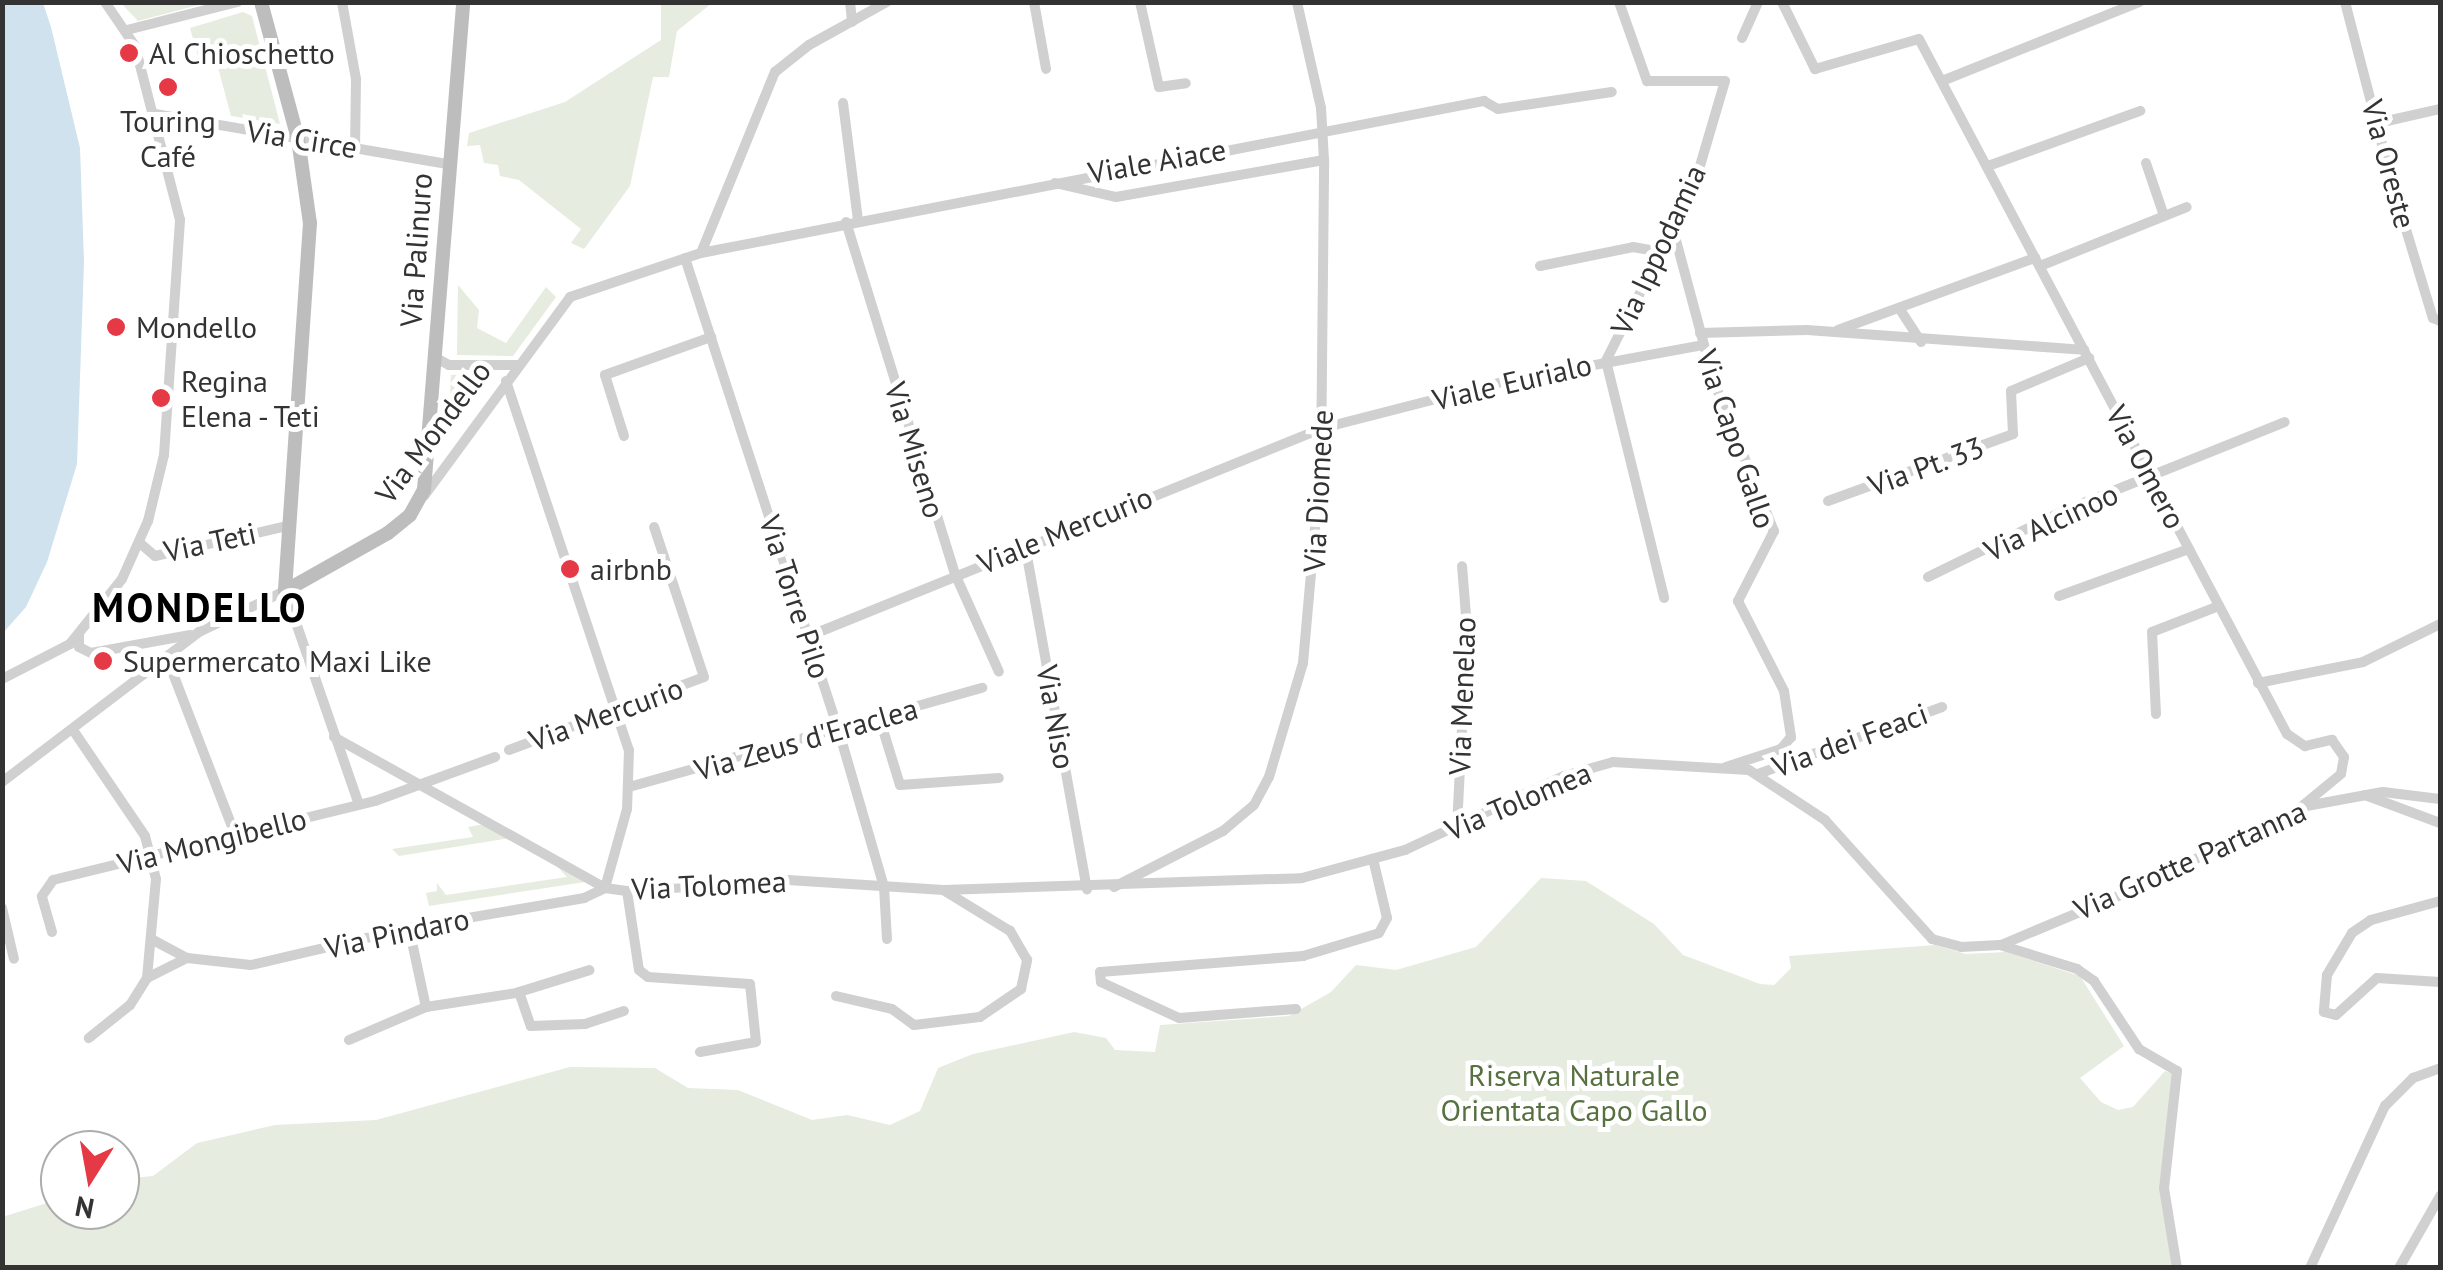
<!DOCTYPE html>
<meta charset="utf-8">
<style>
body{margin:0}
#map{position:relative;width:2443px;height:1270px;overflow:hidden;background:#fff;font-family:"PT Sans",sans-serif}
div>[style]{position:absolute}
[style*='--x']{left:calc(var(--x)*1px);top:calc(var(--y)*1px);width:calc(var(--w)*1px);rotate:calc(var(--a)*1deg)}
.green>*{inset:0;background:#e6ecdf}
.water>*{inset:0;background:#cfe2ee}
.minor>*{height:10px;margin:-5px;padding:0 5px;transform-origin:5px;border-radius:5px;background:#d0d0d0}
.secondary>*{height:14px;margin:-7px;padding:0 7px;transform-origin:7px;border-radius:7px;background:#bdbdbd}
.dots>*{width:28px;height:28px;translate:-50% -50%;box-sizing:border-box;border:5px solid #fff;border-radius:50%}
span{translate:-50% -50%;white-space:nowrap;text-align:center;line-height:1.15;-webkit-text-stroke:10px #fff;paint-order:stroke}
.poi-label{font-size:30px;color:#333}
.left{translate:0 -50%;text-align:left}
.street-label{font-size:30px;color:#333}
.park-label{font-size:30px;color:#56703f}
.district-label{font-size:40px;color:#000;font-weight:700;letter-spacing:2.5px}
.frame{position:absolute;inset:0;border:5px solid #333;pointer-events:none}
.north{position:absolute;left:40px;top:1130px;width:100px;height:100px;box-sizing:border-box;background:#fff;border:2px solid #adadad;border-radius:50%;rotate:191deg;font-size:28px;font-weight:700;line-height:40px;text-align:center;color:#333}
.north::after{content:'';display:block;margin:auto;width:35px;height:45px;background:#e63946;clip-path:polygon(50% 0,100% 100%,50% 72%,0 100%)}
</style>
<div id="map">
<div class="green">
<i style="clip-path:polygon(121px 3px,206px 3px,138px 21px)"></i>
<i style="clip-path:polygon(661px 3px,712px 3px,677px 31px,669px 77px,653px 77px,630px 186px,584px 249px,571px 243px,581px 229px,519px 180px,500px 176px,498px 165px,484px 163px,480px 145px,467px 146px,469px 133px,565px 102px,661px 40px)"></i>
<i style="clip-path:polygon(243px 12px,252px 16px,280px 124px,231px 116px,215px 56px,199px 60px,190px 28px)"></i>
<i style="clip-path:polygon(458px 285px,479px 310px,477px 328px,506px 343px,546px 287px,556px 297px,513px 356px,457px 355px)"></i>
<i style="clip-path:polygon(478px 374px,479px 380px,449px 418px,451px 375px)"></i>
<i style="clip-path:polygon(485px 824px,510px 838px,399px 856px,392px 849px,473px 837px,468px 827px)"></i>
<i style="clip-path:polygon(556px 865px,585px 882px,429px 906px,426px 893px,437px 891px,437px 883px,446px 895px,567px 877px)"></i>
<i style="clip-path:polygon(1541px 878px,1586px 881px,1654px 924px,1683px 955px,1760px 984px,1774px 985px,1791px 968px,1789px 956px,1935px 945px,1966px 954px,2006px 952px,2080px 976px,2124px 1046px,2080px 1078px,2101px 1102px,2118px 1110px,2133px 1107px,2165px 1071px,2173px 1074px,2160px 1189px,2172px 1267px,3px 1268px,2px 1217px,60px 1199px,60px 1210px,120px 1210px,120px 1179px,153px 1176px,197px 1143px,275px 1125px,376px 1120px,570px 1067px,655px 1068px,688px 1088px,738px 1090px,812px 1120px,847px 1115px,890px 1125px,920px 1111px,938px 1068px,973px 1054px,1074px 1032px,1106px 1038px,1115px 1050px,1155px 1052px,1160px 1025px,1289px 1016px,1331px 992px,1356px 965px,1396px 970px,1476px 947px)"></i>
</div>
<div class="water">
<i style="clip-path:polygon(3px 2px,43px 3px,51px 27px,80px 148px,84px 262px,77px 464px,47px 562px,26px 607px,3px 633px)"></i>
</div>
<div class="minor">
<i style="--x:342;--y:2;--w:78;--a:79.7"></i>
<i style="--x:356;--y:79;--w:69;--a:90.8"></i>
<i style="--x:850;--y:2;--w:20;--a:84"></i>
<i style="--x:1034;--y:2;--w:68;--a:79.8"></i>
<i style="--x:1140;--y:2;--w:87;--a:77.4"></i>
<i style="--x:1159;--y:87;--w:27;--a:-8"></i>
<i style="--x:1619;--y:2;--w:84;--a:70.5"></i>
<i style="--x:1647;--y:81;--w:78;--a:0"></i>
<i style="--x:1725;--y:81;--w:106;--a:106.4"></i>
<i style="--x:1695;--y:183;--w:199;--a:116.6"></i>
<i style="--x:1606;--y:361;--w:244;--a:76.2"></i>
<i style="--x:1782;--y:2;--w:75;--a:63.8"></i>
<i style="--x:1815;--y:69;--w:108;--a:-16.1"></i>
<i style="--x:1919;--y:39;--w:786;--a:62.1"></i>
<i style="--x:2287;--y:734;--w:22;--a:34"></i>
<i style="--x:2305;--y:746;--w:28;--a:-13"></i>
<i style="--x:2332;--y:740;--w:21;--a:55"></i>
<i style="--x:2344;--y:757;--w:17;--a:100"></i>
<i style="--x:2341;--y:774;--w:52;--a:140.5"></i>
<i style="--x:2345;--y:2;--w:194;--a:75.4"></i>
<i style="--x:2394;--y:190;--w:134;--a:73.1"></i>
<i style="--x:2433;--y:318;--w:8;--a:23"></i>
<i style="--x:127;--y:30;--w:114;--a:-14.3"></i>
<i style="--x:1742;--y:38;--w:39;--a:-66"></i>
<i style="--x:1942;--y:81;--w:213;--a:-21.8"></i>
<i style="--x:843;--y:103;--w:118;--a:82.7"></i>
<i style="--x:155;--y:114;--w:298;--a:9.7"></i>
<i style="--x:2378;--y:123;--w:64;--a:-12.7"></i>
<i style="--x:2146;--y:163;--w:56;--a:71.2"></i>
<i style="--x:1988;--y:166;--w:162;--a:-19.9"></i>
<i style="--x:1055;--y:183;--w:63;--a:12.9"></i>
<i style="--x:1116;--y:197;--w:211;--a:-10.1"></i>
<i style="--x:846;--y:222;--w:368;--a:72.8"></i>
<i style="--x:955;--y:574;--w:107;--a:65.8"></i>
<i style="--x:1673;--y:229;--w:158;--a:75"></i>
<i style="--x:1714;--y:382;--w:161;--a:68.1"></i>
<i style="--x:1774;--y:531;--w:79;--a:117.2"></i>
<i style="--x:1738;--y:601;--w:101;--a:62.9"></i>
<i style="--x:1784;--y:691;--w:47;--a:81.3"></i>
<i style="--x:1791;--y:737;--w:16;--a:130"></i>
<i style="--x:1781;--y:749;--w:58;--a:161.9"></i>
<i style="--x:701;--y:253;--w:798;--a:-10.99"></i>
<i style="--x:1484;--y:101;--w:16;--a:30"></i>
<i style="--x:1498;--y:109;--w:115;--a:-8.5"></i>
<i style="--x:685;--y:258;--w:491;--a:72"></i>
<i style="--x:837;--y:725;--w:169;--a:73.8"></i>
<i style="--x:884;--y:887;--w:52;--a:86.7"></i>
<i style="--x:1540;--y:266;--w:95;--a:-11.5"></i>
<i style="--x:1633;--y:247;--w:27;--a:10"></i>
<i style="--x:2040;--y:266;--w:158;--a:-21.9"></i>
<i style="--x:1901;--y:311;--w:37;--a:57"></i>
<i style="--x:1838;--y:330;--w:210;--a:-20.1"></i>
<i style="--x:1700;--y:333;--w:107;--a:-1.6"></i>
<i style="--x:1807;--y:330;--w:278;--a:4.1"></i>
<i style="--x:436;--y:358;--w:15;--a:28"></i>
<i style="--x:449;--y:365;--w:67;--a:0"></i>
<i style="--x:506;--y:381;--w:389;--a:71.6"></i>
<i style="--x:629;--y:750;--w:59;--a:91.9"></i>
<i style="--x:627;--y:809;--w:82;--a:105.6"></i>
<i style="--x:624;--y:436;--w:64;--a:-107.3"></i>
<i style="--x:605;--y:375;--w:113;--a:-19.7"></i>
<i style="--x:424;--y:496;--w:247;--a:-53.7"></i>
<i style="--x:570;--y:297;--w:138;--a:-18.6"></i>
<i style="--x:701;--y:253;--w:196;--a:-67.8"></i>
<i style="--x:775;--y:72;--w:43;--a:-38.5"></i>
<i style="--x:809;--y:45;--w:89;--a:-28.9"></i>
<i style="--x:1828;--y:501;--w:197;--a:-19.9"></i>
<i style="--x:2013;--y:434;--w:43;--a:-92.7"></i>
<i style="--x:2011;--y:391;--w:85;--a:-22.9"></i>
<i style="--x:141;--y:544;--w:18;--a:41"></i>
<i style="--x:155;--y:556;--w:139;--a:-12.8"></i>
<i style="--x:1025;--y:545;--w:350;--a:79.8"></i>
<i style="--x:1928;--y:577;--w:148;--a:-26"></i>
<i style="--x:2061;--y:512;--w:241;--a:-21.9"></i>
<i style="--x:2059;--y:596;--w:138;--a:-19.9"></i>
<i style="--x:79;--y:635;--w:12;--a:90"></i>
<i style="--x:79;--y:647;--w:13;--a:27"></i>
<i style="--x:91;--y:653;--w:101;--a:-10.3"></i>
<i style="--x:809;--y:636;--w:554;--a:-22.03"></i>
<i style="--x:1323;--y:428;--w:185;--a:-14.4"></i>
<i style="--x:1502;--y:382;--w:204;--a:-10.4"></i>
<i style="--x:167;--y:658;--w:189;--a:68.9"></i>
<i style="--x:2;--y:679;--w:76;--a:-27.2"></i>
<i style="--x:70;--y:644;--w:83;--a:-51.3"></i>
<i style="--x:122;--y:579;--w:64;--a:-65.9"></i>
<i style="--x:148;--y:521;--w:68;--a:-76.4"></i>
<i style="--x:164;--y:455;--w:236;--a:-86.1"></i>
<i style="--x:180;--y:220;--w:180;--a:-104.5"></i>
<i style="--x:135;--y:46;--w:53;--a:-124.3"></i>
<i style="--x:2258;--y:683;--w:107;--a:-11.3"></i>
<i style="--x:2363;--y:662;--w:86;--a:-26.3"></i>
<i style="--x:2156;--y:714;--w:82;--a:-92.8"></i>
<i style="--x:2152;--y:632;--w:72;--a:-21.2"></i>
<i style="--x:880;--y:720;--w:68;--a:72.9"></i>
<i style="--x:900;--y:785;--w:99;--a:-4"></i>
<i style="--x:73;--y:730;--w:128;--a:55.8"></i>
<i style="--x:145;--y:836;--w:44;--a:75.7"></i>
<i style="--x:156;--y:879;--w:99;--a:95.2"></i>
<i style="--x:147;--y:978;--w:32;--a:122"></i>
<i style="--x:130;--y:1005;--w:53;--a:141.2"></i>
<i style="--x:334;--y:737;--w:310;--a:29.1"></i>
<i style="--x:605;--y:888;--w:22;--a:8"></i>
<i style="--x:627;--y:891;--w:161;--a:-3.9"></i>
<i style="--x:788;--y:880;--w:156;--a:3.7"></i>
<i style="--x:944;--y:890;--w:358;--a:-1.9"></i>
<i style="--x:1302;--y:878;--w:107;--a:-15.2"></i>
<i style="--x:1405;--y:850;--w:175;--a:-25"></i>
<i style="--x:1564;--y:776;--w:51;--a:-15.9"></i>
<i style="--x:1613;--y:762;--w:136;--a:3.4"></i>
<i style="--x:1749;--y:770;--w:91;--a:33.3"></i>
<i style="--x:1825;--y:820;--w:160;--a:48"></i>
<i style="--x:1932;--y:939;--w:30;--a:15"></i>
<i style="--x:1961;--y:947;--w:39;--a:-3"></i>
<i style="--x:2000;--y:945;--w:81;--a:17.3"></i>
<i style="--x:2077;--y:969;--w:21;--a:35"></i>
<i style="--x:2094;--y:981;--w:82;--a:56.5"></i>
<i style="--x:2139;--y:1049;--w:44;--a:30.1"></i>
<i style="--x:2177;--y:1071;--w:118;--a:96.3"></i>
<i style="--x:2164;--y:1188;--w:81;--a:80.8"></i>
<i style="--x:509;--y:750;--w:208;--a:-20.5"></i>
<i style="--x:704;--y:677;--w:158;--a:-108.4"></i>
<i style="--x:1758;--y:774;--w:196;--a:-20"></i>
<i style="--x:2;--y:782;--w:248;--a:-37.3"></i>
<i style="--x:199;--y:632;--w:95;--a:-25.5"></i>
<i style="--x:285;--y:591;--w:226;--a:70.9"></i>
<i style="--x:629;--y:787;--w:367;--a:-15.7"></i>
<i style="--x:2365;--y:795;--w:80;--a:20.5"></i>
<i style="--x:1457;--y:827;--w:199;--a:-87.1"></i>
<i style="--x:1467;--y:628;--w:62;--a:-94.6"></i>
<i style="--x:1114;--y:887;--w:123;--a:-27.2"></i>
<i style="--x:1223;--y:831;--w:40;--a:-40"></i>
<i style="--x:1254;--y:805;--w:32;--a:-62"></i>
<i style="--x:1269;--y:777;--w:119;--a:-73.4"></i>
<i style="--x:1303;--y:663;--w:202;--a:-84.9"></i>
<i style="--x:1321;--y:462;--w:302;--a:-89.4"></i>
<i style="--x:1324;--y:160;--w:52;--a:-93.3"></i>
<i style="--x:1321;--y:108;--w:109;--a:-102.8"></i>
<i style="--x:627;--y:891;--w:80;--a:81.4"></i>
<i style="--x:639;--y:970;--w:11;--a:38"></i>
<i style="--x:648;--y:977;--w:102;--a:3.9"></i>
<i style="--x:750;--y:984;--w:58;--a:84.1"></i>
<i style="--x:756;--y:1042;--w:57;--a:169.9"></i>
<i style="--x:2440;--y:901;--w:72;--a:164.6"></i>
<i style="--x:2371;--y:920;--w:23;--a:146"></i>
<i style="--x:2352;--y:933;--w:49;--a:120.8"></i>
<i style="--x:2327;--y:975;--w:37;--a:95"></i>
<i style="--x:2324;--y:1012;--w:12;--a:14"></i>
<i style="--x:2336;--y:1015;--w:55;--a:-42.1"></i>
<i style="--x:2377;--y:978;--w:63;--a:3.6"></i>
<i style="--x:2;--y:908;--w:52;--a:76.8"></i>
<i style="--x:409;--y:928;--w:81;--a:77.9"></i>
<i style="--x:52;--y:932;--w:37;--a:-106"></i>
<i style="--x:42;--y:896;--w:19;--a:-55"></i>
<i style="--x:53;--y:880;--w:332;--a:-13.8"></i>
<i style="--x:375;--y:801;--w:128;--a:-20.1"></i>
<i style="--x:153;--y:940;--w:38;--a:28"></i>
<i style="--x:187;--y:958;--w:64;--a:6.2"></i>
<i style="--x:251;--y:965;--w:162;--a:-13.2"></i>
<i style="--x:409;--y:928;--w:178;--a:-9.7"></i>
<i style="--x:584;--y:898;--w:23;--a:-25"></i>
<i style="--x:2001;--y:945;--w:145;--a:-22.7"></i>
<i style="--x:2135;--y:889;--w:185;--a:-26.3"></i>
<i style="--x:2301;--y:807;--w:83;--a:-10.4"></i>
<i style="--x:2383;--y:792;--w:57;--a:7"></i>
<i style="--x:147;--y:978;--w:45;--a:-26.6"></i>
<i style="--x:519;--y:992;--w:36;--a:71"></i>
<i style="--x:531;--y:1026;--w:54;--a:-2.1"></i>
<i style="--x:585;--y:1024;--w:41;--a:-18.4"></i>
<i style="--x:836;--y:996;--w:57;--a:13.1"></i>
<i style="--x:892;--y:1009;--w:27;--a:36"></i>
<i style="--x:914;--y:1025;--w:66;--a:-6.9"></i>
<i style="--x:980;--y:1017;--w:50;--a:-34.3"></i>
<i style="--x:1021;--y:989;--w:30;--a:-78"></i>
<i style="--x:1027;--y:960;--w:34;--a:-120"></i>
<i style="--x:1010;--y:931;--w:76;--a:-148.4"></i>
<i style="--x:1296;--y:1009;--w:117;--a:175.6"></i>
<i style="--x:1179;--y:1018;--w:86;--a:-155.2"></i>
<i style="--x:1101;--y:982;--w:10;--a:-96"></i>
<i style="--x:1100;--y:972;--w:204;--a:-4.5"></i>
<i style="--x:1303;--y:956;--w:79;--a:-16.8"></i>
<i style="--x:1379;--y:933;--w:17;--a:-62"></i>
<i style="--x:1387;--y:918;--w:61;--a:-103.3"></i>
<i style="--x:349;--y:1040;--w:84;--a:-23.2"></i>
<i style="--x:426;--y:1007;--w:91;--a:-8.8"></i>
<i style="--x:516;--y:993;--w:77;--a:-17.3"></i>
<i style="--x:2310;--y:1268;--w:179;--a:-65.2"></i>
<i style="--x:2385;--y:1106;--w:40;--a:-45"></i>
<i style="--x:2413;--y:1078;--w:29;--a:-20"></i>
<i style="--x:2399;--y:1268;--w:83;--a:-60.3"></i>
</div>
<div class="secondary">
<i style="--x:261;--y:2;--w:142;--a:74.9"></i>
<i style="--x:298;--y:139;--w:85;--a:81.9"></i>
<i style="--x:310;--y:223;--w:369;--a:93.9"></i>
<i style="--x:285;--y:591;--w:118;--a:-29.4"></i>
<i style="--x:388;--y:533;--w:28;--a:-39"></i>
<i style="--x:410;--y:515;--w:29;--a:-61"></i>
<i style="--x:424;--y:490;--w:490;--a:-85.4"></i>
</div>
<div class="dots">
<i style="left:129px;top:53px;background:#e63946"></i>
<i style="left:168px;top:87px;background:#e63946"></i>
<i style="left:116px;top:327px;background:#e63946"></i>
<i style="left:161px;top:398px;background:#e63946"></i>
<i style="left:570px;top:569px;background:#e63946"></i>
<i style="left:103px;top:661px;background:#e63946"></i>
</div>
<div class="poi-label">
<span class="left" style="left:149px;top:53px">Al Chioschetto</span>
<span style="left:168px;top:138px">Touring<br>Café</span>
<span class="left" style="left:136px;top:327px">Mondello</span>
<span class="left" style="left:181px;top:398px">Regina<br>Elena - Teti</span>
<span class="left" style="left:590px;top:569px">airbnb</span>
<span class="left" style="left:123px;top:661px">Supermercato Maxi Like</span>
</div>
<div class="street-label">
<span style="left:302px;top:139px;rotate:9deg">Via Circe</span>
<span style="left:1157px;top:161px;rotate:-10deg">Viale Aiace</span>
<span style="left:2389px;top:164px;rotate:75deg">Via Oreste</span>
<span style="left:416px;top:250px;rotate:-86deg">Via Palinuro</span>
<span style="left:1658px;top:250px;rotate:-65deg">Via Ippodamia</span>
<span style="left:1512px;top:382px;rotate:-13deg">Viale Eurialo</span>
<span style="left:433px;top:432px;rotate:-53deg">Via Mondello</span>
<span style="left:1736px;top:439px;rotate:71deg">Via Capo Gallo</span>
<span style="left:915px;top:450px;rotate:73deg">Via Miseno</span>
<span style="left:1926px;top:466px;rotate:-20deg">Via Pt. 33</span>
<span style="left:2146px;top:467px;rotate:62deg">Via Omero</span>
<span style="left:1318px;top:491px;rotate:-87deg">Via Diomede</span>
<span style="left:2051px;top:522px;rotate:-25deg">Via Alcinoo</span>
<span style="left:1065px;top:530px;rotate:-22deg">Viale Mercurio</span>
<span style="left:210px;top:542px;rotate:-12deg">Via Teti</span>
<span style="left:795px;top:597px;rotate:72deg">Via Torre Pilo</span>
<span style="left:1462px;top:696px;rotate:-88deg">Via Menelao</span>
<span style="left:606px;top:714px;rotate:-20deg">Via Mercurio</span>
<span style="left:1056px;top:717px;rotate:80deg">Via Niso</span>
<span style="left:806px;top:739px;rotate:-16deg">Via Zeus d'Eraclea</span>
<span style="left:1850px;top:740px;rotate:-20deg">Via dei Feaci</span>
<span style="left:1518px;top:801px;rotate:-23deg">Via Tolomea</span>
<span style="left:212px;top:841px;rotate:-14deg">Via Mongibello</span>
<span style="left:2190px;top:860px;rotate:-24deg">Via Grotte Partanna</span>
<span style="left:709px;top:885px;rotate:-3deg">Via Tolomea</span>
<span style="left:397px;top:933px;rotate:-12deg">Via Pindaro</span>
</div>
<div class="park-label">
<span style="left:1574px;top:1092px">Riserva Naturale<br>Orientata Capo Gallo</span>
</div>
<div class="district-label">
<span style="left:200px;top:607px">MONDELLO</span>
</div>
<div class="frame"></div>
<div class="north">N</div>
</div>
